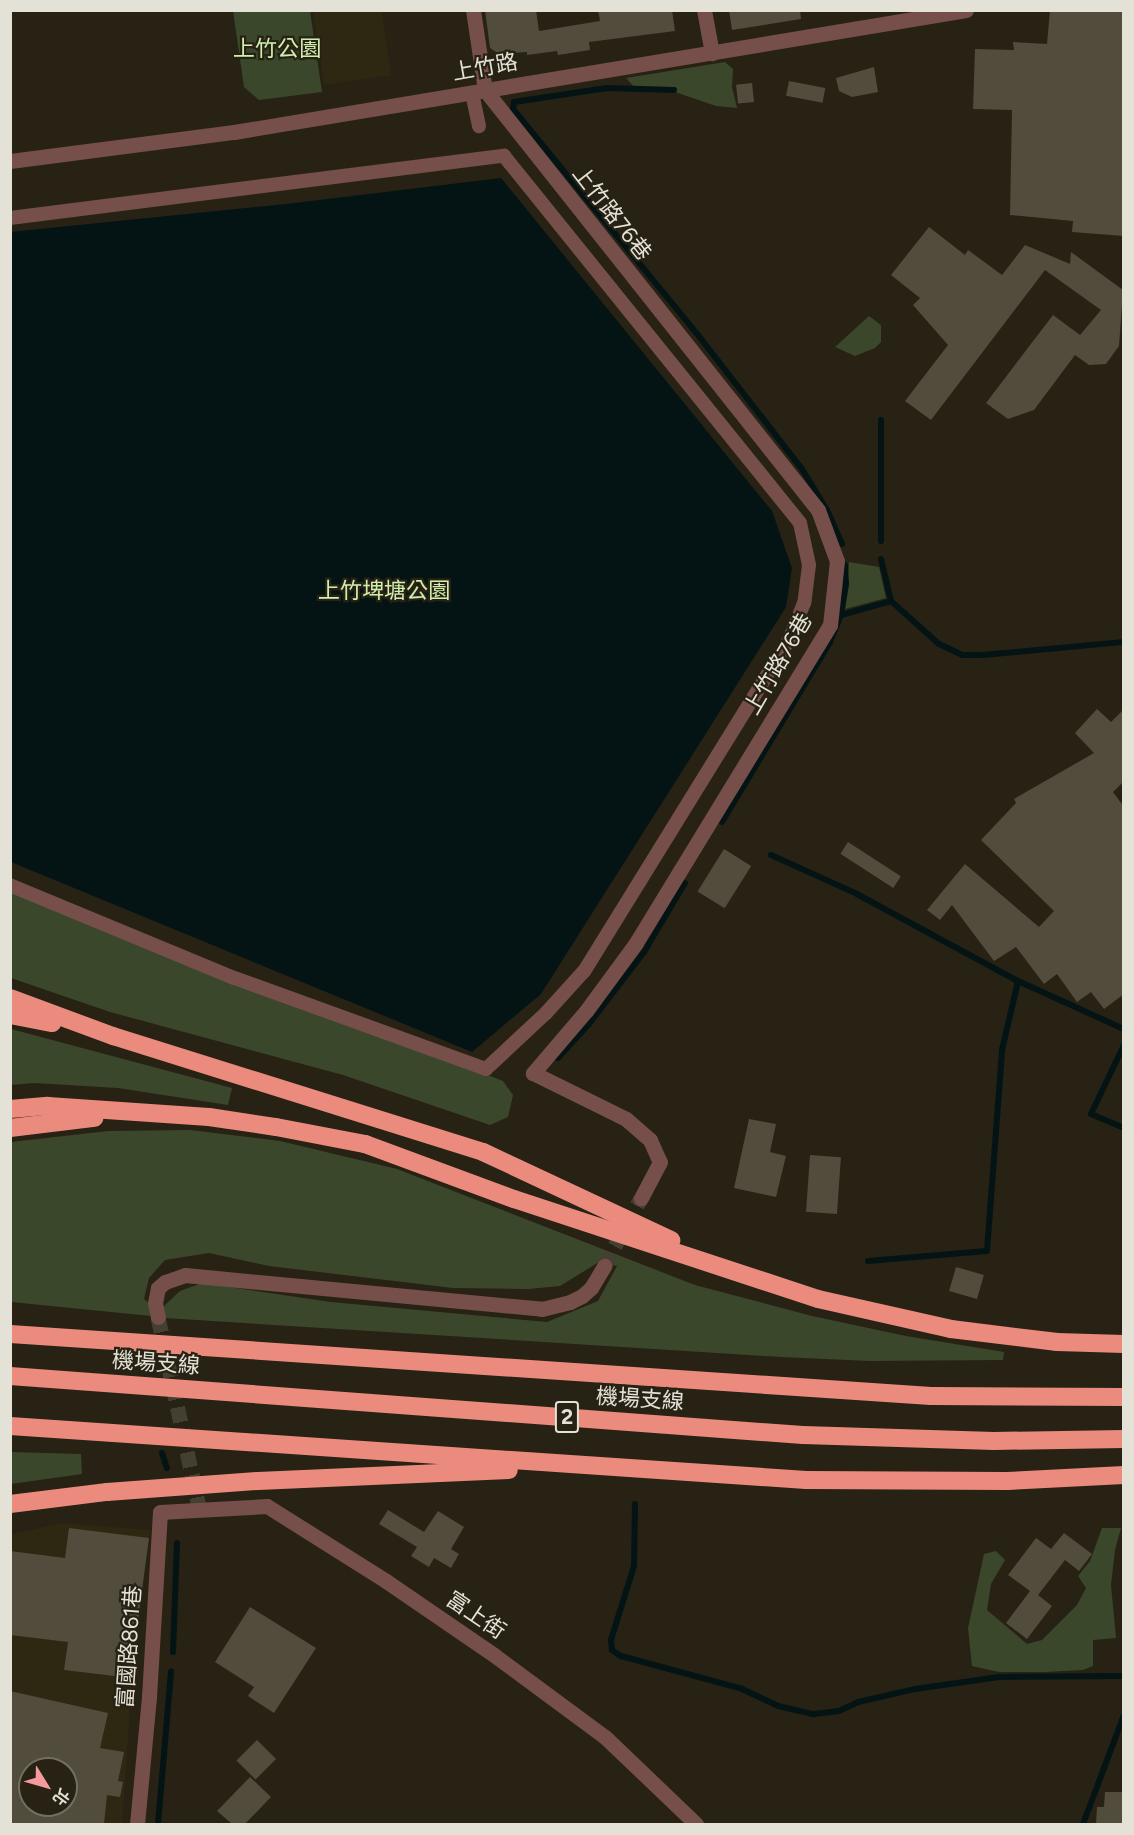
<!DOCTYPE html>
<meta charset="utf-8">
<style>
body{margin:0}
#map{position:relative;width:1134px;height:1835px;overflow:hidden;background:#272214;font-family:Figtree,"Noto Sans TC",sans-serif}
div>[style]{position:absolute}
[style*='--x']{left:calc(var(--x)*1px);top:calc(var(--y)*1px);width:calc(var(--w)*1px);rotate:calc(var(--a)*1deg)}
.built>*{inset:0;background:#2e2712}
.green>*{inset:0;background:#3b472b}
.water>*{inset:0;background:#041415}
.stream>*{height:6px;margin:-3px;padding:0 3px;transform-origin:3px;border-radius:3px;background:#041415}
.building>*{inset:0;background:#524c3d;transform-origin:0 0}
.minor-tunnel>*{height:15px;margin-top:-7.5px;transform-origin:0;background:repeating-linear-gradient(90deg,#433f31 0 15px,transparent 0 23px)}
.pedestrian>*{height:14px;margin:-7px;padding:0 7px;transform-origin:7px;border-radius:7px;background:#764f4a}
.minor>*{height:15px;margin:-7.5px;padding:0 7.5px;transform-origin:7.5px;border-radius:7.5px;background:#764f4a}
.tertiary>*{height:15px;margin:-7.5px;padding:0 7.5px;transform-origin:7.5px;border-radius:7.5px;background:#764f4a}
.motorway>*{height:18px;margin:-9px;padding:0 9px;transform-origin:9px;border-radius:9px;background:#eb8b7e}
span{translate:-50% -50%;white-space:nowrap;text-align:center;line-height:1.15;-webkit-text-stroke:4.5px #272214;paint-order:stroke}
.shield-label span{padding:2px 4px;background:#272214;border:2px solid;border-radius:4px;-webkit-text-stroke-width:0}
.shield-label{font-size:21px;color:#e4e1d7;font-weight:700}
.park-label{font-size:22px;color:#d0eead}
.street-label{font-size:22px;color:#e4e1d7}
.frame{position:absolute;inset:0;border:12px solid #e4e1d7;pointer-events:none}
.north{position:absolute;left:18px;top:1757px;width:60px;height:60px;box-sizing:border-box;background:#272214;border:2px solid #736e62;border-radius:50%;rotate:127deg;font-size:16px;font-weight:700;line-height:24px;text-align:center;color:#e4e1d7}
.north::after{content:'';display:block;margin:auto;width:21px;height:27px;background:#f59b9d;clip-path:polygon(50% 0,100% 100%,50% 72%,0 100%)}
</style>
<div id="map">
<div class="built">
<i style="clip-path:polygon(313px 11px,382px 11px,391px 75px,324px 85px)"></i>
<i style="clip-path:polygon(evenodd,63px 1523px,150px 1530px,134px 1650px,122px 1824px,11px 1823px,11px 1534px,63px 1523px,30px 1769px,66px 1769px,66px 1805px,30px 1805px,30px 1769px)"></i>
</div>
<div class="green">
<i style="clip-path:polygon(233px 11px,310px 11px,322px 92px,259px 100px,244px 87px)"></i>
<i style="clip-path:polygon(725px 62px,733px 69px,732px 87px,737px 108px,716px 106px,675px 92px,638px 91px,626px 78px)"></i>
<i style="clip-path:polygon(869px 316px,881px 325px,881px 342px,875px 348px,855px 356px,835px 347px)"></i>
<i style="clip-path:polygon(849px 562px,879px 567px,886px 598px,845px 609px)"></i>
<i style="clip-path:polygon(10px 889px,503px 1081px,513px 1095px,508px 1117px,490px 1125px,343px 1075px,110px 1012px,11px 978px)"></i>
<i style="clip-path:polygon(11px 1029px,232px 1088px,228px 1105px,118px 1088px,34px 1083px,11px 1085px)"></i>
<i style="clip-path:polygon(190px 1130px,280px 1141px,397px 1169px,695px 1285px,812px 1316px,906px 1336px,1004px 1352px,1003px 1360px,869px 1361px,781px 1357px,165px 1318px,164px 1306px,180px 1291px,202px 1283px,331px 1302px,547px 1322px,598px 1301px,617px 1266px,599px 1262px,560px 1286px,529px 1289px,453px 1288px,269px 1266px,209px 1253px,165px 1260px,149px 1278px,144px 1299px,152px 1306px,151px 1316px,11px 1302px,11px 1142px,108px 1131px)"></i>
<i style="clip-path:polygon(11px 1452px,81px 1454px,82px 1474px,11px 1484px)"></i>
<i style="clip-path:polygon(1102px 1528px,1121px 1528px,1115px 1550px,1111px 1585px,1116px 1638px,1093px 1640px,1093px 1666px,1083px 1670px,1044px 1672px,999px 1672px,972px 1666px,968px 1628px,984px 1554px,996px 1551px,1005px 1560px,991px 1584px,987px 1610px,1027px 1644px,1042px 1640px,1077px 1605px,1086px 1588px,1078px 1576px,1090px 1561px)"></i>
</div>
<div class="water">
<i style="clip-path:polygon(501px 178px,772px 511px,792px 568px,786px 607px,541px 994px,472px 1052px,11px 862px,10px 232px,286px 204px)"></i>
</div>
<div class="stream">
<i style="--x:674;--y:90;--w:67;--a:-178.3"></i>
<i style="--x:607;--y:88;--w:94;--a:171.4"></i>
<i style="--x:514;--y:102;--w:7;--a:98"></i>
<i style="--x:513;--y:109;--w:292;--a:50.7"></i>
<i style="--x:698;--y:335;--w:170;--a:52.2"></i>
<i style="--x:802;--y:469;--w:48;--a:58.6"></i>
<i style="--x:827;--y:510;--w:37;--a:66"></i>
<i style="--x:881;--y:420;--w:121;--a:90"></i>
<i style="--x:881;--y:559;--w:43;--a:76.6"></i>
<i style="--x:891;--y:601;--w:64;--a:41.9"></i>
<i style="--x:939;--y:644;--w:26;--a:25"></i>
<i style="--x:963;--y:655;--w:20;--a:0"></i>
<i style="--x:983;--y:655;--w:142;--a:-5.3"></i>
<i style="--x:845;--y:565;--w:19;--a:87"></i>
<i style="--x:846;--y:584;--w:31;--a:99"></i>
<i style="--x:841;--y:615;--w:52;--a:-15.6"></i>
<i style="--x:722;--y:822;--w:210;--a:-59"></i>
<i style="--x:830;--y:642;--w:29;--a:-68"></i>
<i style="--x:771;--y:855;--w:92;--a:24.3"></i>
<i style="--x:855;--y:893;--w:185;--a:28.4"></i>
<i style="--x:1018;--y:981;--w:116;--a:24.4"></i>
<i style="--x:1124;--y:1045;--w:76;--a:115.6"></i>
<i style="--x:1091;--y:1114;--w:36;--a:23"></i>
<i style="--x:558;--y:1058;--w:46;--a:-47.6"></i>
<i style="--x:589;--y:1024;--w:91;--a:-52.6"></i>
<i style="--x:644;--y:952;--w:80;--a:-59.3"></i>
<i style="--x:868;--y:1261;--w:119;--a:-4.8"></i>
<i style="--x:987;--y:1251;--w:202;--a:-85.7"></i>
<i style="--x:1002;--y:1050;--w:71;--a:-76.9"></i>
<i style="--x:162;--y:1453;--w:16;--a:72"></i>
<i style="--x:635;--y:1504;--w:62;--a:90.9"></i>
<i style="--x:634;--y:1566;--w:77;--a:107.3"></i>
<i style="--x:611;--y:1640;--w:10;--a:84"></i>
<i style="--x:612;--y:1650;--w:11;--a:34"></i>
<i style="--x:621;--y:1656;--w:123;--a:15.1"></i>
<i style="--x:740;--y:1688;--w:42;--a:25.3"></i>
<i style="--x:778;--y:1706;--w:37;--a:13"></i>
<i style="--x:814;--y:1714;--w:25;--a:-7"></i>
<i style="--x:839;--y:1711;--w:21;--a:-25"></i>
<i style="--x:858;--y:1702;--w:58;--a:-12.8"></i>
<i style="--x:915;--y:1689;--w:85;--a:-8.1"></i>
<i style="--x:999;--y:1677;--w:125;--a:-0.5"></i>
<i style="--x:173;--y:1652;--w:109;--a:-87.9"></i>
<i style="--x:158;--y:1824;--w:153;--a:-85.1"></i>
<i style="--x:1083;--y:1824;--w:116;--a:-69.4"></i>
</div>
<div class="building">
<i style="clip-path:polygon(485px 10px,536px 10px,539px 31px,600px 21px,598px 10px,672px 10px,675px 31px,589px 42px,590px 50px,558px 55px,557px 51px,527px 55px,527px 52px,499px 54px,490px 48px)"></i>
<i style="clip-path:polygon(729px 10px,800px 10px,801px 19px,732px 30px)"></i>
<i style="clip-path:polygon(1050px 10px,1124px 10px,1124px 236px,1072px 232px,1073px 221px,1010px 215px,1012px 110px,973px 109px,975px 49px,1014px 50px,1013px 42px,1047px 44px)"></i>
<i style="clip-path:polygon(874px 67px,878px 92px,852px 97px,839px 91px,836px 78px)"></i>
<i style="left:789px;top:81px;width:37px;height:15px;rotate:11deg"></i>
<i style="left:752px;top:83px;width:19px;height:16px;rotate:84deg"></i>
<i style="clip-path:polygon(929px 227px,965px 255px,968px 250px,1002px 275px,1025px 245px,1070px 264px,1071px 252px,1123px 290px,1119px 346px,1106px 364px,1089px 365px,1075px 355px,1034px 410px,1008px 419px,986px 403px,1053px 315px,1080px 335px,1101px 310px,1045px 270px,931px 420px,905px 401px,948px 345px,913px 305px,920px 298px,891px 275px)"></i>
<i style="clip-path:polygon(1097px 709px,1111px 722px,1124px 709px,1124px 781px,1113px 792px,1124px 807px,1124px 994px,1104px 1009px,1091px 992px,1077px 1002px,1057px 974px,1044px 984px,1016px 947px,994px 961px,952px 905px,940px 920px,927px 910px,965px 864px,1039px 927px,1054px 911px,981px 840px,1016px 803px,1014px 799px,1094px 753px,1075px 733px)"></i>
<i style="left:848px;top:842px;width:63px;height:14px;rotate:33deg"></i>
<i style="left:724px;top:849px;width:32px;height:50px;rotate:32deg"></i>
<i style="clip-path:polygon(749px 1119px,776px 1124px,770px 1152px,786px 1156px,776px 1197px,734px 1188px)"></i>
<i style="left:810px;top:1155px;width:31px;height:57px;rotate:4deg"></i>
<i style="left:956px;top:1267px;width:29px;height:25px;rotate:16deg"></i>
<i style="clip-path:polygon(388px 1510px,424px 1532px,438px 1511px,464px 1527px,451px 1549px,459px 1554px,451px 1568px,434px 1558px,429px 1567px,411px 1556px,417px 1547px,379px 1524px)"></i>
<i style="clip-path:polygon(69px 1528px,149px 1538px,134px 1650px,127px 1649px,123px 1677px,64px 1670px,68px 1642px,10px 1635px,10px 1551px,65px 1558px)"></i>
<i style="clip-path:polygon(1064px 1533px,1092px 1554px,1079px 1571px,1065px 1560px,1038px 1595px,1052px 1606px,1027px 1639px,1006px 1623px,1030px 1591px,1008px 1575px,1036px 1538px,1051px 1549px)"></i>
<i style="clip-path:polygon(250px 1607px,316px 1648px,274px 1713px,248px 1696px,254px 1687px,215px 1662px)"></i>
<i style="clip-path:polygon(evenodd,10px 1691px,108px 1713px,100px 1748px,124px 1752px,118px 1781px,123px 1782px,120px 1797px,107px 1795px,104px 1824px,10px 1823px,10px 1691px,30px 1769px,66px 1769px,66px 1805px,30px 1805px,30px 1769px)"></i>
<i style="left:257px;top:1740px;width:27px;height:29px;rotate:45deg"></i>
<i style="clip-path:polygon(250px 1777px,271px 1797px,245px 1824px,232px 1824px,217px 1811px)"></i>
<i style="clip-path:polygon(1105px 1792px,1124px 1792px,1124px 1824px,1096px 1824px,1097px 1807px,1104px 1807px)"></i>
</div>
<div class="minor-tunnel">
<i style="--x:604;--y:1266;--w:77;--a:-61.4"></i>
<i style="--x:158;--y:1317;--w:198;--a:77.8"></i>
</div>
<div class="pedestrian">
<i style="--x:472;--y:93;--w:34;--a:78"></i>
<i style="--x:10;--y:218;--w:498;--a:-7.2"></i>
<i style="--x:504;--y:156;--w:471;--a:51.1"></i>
<i style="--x:800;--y:523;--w:43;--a:77.9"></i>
<i style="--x:809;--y:565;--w:38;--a:97"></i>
<i style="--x:804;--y:603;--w:38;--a:112"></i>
<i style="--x:790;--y:638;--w:392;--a:121.7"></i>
<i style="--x:584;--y:971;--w:57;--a:132.1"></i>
<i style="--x:546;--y:1013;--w:82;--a:137"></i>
<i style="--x:486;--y:1069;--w:268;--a:-160.1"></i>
<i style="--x:234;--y:978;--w:243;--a:-157.5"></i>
</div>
<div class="minor">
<i style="--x:473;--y:10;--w:81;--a:81.5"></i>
<i style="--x:485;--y:90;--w:536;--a:51.59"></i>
<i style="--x:818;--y:510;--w:54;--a:69.6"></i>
<i style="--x:837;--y:561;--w:64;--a:96.2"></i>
<i style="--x:830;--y:625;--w:373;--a:121.4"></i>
<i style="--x:636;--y:943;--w:84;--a:126.3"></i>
<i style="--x:586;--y:1011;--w:82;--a:130.5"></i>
<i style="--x:533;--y:1073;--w:104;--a:26.3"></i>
<i style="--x:626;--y:1119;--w:32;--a:41"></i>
<i style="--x:650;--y:1140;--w:24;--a:66"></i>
<i style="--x:660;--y:1162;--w:41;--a:117.8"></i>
<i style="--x:10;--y:161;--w:226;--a:-7.4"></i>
<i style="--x:234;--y:132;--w:742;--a:-9.46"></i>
<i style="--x:158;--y:1317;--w:14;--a:-102"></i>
<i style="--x:155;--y:1303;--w:15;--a:-79"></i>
<i style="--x:158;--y:1288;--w:9;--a:-41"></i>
<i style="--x:165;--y:1282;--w:21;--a:-19"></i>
<i style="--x:185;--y:1275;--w:359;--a:5.4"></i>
<i style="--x:542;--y:1309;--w:29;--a:-14"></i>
<i style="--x:570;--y:1302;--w:13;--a:-27"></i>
<i style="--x:582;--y:1296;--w:12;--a:-42"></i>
<i style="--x:591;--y:1288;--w:26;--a:-59"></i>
<i style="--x:137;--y:1824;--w:128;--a:-84.6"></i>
<i style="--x:149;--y:1697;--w:185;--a:-86.6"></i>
<i style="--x:160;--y:1512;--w:107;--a:-3.2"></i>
<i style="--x:267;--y:1506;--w:141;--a:32.2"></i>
<i style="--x:386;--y:1581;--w:131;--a:34.4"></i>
<i style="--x:494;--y:1655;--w:138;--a:36.5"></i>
<i style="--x:605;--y:1737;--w:126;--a:43.7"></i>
</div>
<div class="tertiary">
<i style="--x:704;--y:10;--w:44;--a:79.5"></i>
</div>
<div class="motorway">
<i style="--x:10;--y:998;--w:110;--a:20.3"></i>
<i style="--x:113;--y:1036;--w:388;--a:17.4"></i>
<i style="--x:483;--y:1152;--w:208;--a:25.1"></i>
<i style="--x:10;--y:1015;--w:43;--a:10.8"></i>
<i style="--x:10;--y:1109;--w:38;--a:-5"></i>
<i style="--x:48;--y:1106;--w:161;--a:3.9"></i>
<i style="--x:209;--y:1117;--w:68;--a:8.5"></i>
<i style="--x:276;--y:1127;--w:91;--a:10.8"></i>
<i style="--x:365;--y:1144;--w:159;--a:20.3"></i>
<i style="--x:514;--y:1199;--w:320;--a:18.2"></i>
<i style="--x:818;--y:1299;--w:136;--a:12.7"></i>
<i style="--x:951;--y:1329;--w:107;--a:7"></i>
<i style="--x:1057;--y:1342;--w:67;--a:1.7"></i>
<i style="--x:10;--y:1128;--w:85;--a:-6.8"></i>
<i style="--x:10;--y:1334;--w:923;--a:3.85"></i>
<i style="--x:931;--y:1396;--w:193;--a:0.3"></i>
<i style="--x:10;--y:1376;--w:795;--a:4.26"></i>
<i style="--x:803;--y:1435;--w:191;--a:1.8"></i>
<i style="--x:994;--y:1441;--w:130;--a:-0.9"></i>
<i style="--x:10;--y:1426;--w:798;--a:3.88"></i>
<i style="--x:806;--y:1480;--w:201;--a:0.3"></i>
<i style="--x:1007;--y:1481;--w:117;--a:-2.9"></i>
<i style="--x:10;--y:1504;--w:98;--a:-7.1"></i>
<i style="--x:107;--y:1492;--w:151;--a:-4.2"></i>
<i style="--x:258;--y:1481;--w:251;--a:-2.5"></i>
</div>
<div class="shield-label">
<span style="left:567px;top:1417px">2</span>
</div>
<div class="park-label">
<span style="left:277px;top:49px">上竹公園</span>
<span style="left:384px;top:591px">上竹埤塘公園</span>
</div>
<div class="street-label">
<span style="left:485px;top:67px;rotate:-10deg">上竹路</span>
<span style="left:612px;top:213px;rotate:52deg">上竹路76巷</span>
<span style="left:778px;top:664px;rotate:-60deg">上竹路76巷</span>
<span style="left:156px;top:1363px;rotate:4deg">機場支線</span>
<span style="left:640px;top:1399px;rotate:4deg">機場支線</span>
<span style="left:476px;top:1615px;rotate:34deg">富上街</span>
<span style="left:129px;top:1647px;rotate:-86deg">富國路861巷</span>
</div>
<div class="frame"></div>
<div class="north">北</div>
</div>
